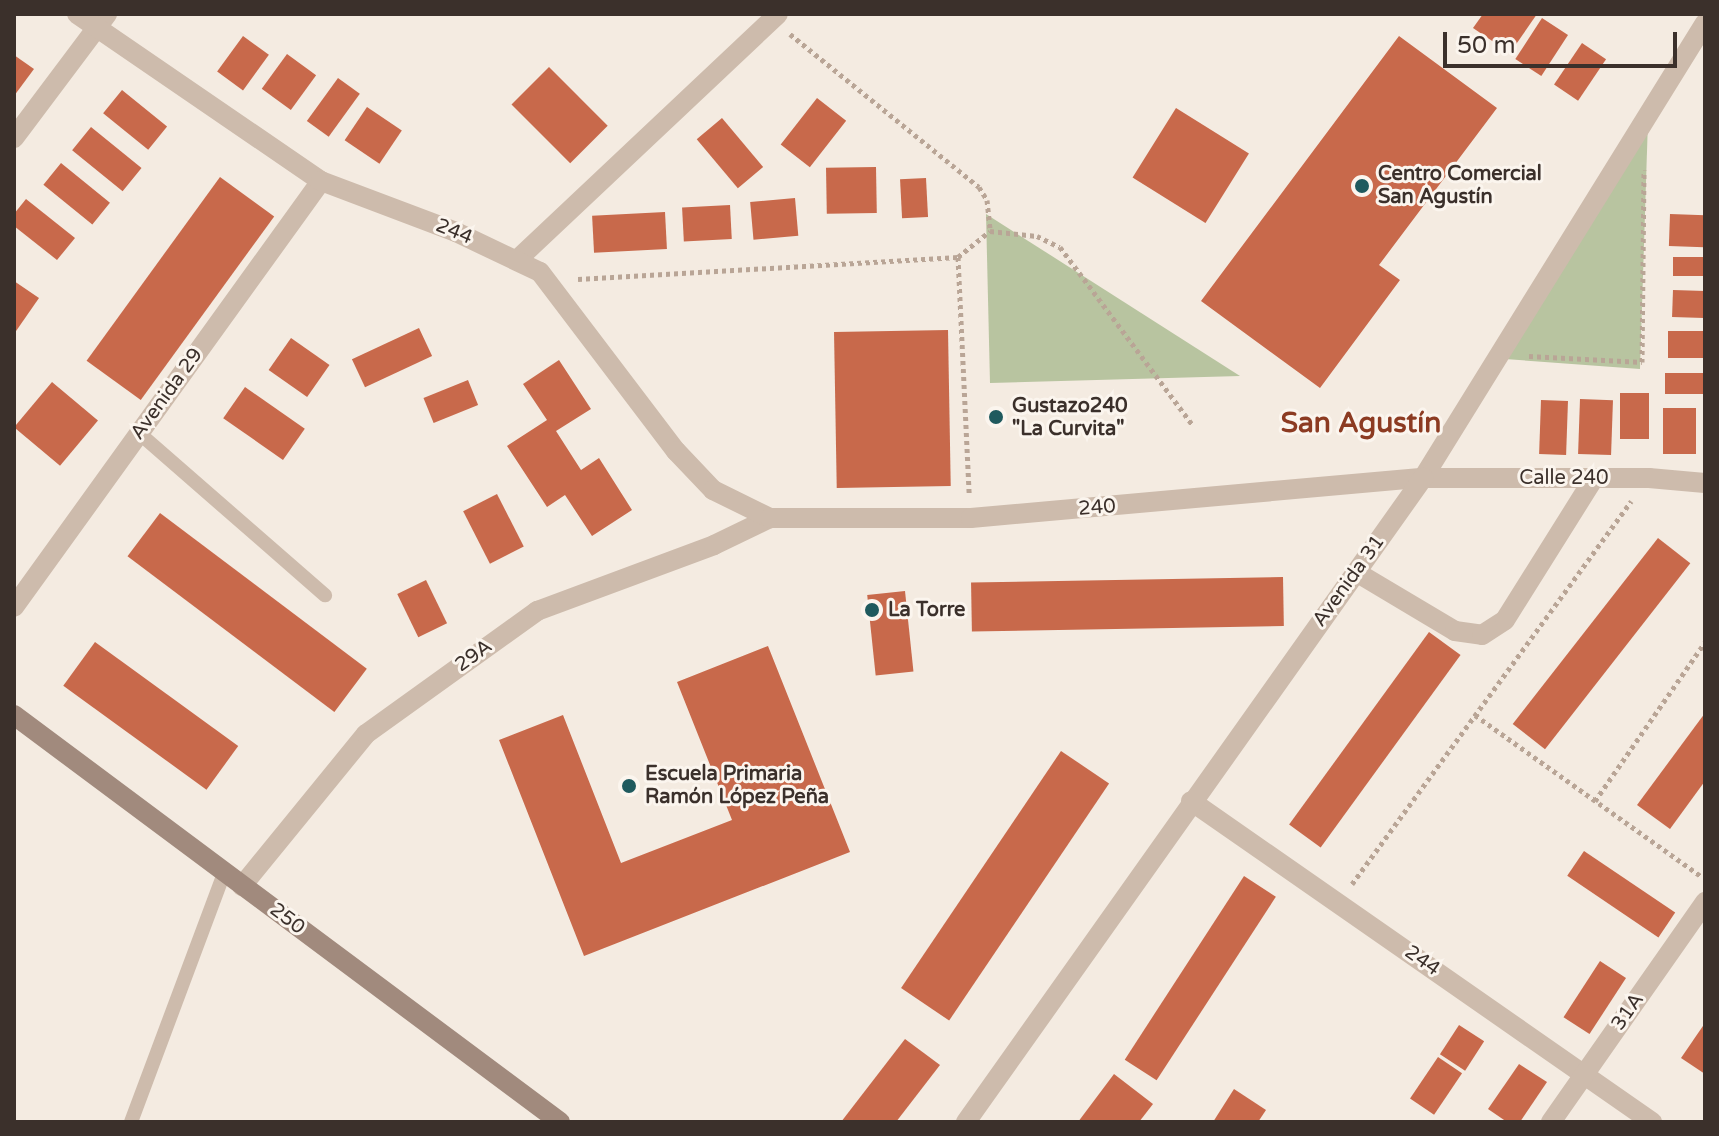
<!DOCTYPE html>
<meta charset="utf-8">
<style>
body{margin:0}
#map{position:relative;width:1719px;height:1136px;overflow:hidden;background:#f4ebe1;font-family:"Varela Round",sans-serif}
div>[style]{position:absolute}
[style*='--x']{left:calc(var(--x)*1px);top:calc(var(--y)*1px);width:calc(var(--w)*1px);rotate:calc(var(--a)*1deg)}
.green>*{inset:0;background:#b8c4a0}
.building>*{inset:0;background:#c8694b;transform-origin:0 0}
.path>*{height:5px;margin-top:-2.5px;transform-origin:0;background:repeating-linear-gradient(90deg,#b9a596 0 4px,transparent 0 8px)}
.service>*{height:14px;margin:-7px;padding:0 7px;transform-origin:7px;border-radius:7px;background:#cdbbac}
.minor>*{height:20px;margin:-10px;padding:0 10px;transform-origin:10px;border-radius:10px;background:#cdbbac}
.tertiary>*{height:20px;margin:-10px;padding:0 10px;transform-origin:10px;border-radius:10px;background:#cdbbac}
.secondary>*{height:20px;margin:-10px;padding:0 10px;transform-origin:10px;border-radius:10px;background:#a18a7d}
.dots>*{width:22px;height:22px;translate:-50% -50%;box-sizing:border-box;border:4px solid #fbf5ee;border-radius:50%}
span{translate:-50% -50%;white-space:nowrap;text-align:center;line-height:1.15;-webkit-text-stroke:6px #fbf5ee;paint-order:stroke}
.poi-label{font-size:20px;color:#3b302b;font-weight:700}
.left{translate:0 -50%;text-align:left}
.street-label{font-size:20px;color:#3b302b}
.district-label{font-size:28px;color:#8c3b22;font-weight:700}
.frame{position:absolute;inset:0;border:16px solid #3b302b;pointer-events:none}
.scale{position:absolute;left:1443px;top:32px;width:234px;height:36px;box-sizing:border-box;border:4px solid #3b302b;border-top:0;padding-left:10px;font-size:24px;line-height:28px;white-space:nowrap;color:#3b302b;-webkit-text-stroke:6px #fbf5ee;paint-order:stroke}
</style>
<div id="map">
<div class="green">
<i style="clip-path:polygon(1648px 120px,1640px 369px,1505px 359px)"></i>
<i style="clip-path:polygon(986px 214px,1240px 376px,990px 383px)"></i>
</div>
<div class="building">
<i style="clip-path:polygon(1483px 14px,1537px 14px,1510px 53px,1473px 28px)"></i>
<i style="left:1542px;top:18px;width:31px;height:49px;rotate:33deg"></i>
<i style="left:243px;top:36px;width:32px;height:44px;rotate:36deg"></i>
<i style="clip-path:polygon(1399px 36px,1497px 108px,1379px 265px,1400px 280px,1320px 388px,1201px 301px)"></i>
<i style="left:1582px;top:43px;width:29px;height:50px;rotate:34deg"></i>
<i style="left:287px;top:54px;width:36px;height:43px;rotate:36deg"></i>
<i style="clip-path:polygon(14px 55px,34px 69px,14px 96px)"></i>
<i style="left:549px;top:67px;width:83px;height:53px;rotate:45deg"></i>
<i style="left:338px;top:78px;width:27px;height:53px;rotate:36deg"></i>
<i style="left:122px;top:90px;width:58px;height:30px;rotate:39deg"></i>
<i style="left:817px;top:98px;width:37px;height:59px;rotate:38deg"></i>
<i style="left:367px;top:107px;width:42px;height:40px;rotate:34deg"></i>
<i style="left:1176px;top:108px;width:86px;height:82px;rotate:32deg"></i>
<i style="left:722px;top:118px;width:64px;height:33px;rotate:50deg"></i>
<i style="left:91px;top:127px;width:65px;height:30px;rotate:39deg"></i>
<i style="left:61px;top:163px;width:63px;height:28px;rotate:39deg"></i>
<i style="left:876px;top:167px;width:46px;height:50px;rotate:89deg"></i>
<i style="left:220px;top:177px;width:67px;height:227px;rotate:36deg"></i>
<i style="left:926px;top:178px;width:39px;height:26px;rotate:87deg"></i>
<i style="left:795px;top:198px;width:38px;height:45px;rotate:85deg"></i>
<i style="clip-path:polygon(26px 199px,75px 238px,57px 260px,14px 226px,14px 214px)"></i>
<i style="left:730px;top:205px;width:34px;height:48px;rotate:87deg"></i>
<i style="left:665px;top:212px;width:37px;height:73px;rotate:87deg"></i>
<i style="left:1670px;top:214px;width:35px;height:32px;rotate:2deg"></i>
<i style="left:1673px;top:257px;width:32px;height:19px"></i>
<i style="clip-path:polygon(14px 281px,39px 298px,14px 334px)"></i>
<i style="left:1673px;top:290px;width:32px;height:27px;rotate:2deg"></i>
<i style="left:419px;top:328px;width:31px;height:74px;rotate:65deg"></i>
<i style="left:948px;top:330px;width:156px;height:114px;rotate:89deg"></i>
<i style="left:1668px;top:331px;width:37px;height:27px"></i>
<i style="left:291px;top:338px;width:47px;height:39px;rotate:35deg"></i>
<i style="clip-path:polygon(559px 360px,591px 409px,556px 431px,581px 470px,599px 458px,632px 510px,592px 536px,565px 495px,547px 507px,507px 446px,547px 420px,523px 384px)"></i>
<i style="left:1665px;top:373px;width:40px;height:21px"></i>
<i style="left:468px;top:380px;width:27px;height:48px;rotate:68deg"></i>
<i style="left:52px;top:382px;width:60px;height:59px;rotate:40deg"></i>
<i style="left:245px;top:387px;width:73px;height:38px;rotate:35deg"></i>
<i style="left:1620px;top:393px;width:29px;height:46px"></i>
<i style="left:1580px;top:399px;width:33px;height:55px;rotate:2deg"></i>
<i style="left:1541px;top:400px;width:27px;height:54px;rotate:2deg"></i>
<i style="left:1663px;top:408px;width:33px;height:46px"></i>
<i style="left:497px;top:494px;width:59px;height:38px;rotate:63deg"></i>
<i style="left:160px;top:513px;width:259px;height:54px;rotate:37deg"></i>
<i style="left:1658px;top:538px;width:41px;height:236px;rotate:38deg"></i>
<i style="left:1283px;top:577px;width:49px;height:312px;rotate:89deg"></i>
<i style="left:426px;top:580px;width:48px;height:32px;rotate:64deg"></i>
<i style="left:905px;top:591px;width:81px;height:38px;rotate:84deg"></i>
<i style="left:1429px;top:632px;width:39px;height:238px;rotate:36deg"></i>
<i style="left:95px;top:642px;width:177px;height:54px;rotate:36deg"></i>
<i style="clip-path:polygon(768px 646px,850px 852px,584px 956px,499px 740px,563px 715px,621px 863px,732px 820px,677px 682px)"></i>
<i style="clip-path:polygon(1705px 713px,1705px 781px,1670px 829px,1637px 805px)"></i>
<i style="left:1061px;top:751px;width:58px;height:286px;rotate:34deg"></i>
<i style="left:1584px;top:851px;width:110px;height:30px;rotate:34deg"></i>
<i style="left:1244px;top:876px;width:38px;height:219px;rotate:33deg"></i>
<i style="left:1600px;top:961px;width:31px;height:67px;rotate:33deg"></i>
<i style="clip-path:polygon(1705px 1023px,1705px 1074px,1681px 1058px)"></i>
<i style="left:1459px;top:1025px;width:30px;height:35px;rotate:33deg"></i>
<i style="clip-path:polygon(905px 1039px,940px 1065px,896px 1122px,841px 1122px)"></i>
<i style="left:1438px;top:1057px;width:29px;height:50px;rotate:34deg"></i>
<i style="clip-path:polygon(1519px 1064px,1547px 1082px,1520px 1122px,1507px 1122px,1488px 1109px)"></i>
<i style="clip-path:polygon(1114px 1074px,1153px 1104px,1139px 1122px,1078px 1122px)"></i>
<i style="clip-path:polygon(1234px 1089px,1266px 1110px,1258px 1122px,1213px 1122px)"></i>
</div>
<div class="path">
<i style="--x:790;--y:34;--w:243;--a:39"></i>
<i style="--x:979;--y:187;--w:15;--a:58"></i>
<i style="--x:987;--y:200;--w:31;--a:84"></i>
<i style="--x:990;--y:231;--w:47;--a:6.1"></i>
<i style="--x:1037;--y:236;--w:25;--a:26"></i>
<i style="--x:1060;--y:247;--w:221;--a:53.3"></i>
<i style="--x:958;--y:257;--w:41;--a:-39.1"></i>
<i style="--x:578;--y:279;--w:381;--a:-3.3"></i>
<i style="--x:958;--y:257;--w:236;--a:87.3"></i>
<i style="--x:1529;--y:356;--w:113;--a:3"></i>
<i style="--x:1642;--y:362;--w:192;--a:-89.4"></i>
<i style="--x:1475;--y:715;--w:279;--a:35.5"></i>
<i style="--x:1595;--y:801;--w:193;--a:-55.3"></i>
<i style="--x:1352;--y:884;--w:474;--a:-53.9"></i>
</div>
<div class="service">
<i style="--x:139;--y:433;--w:247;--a:41.1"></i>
<i style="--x:131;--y:1122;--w:266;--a:-69.5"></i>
</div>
<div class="minor">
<i style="--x:14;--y:138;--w:155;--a:-53.1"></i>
<i style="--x:518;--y:259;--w:357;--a:-43.3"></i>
<i style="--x:1423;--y:478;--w:535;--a:-58.21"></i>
<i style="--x:1356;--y:572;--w:115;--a:30.8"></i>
<i style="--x:1455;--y:631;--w:27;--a:8"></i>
<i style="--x:1482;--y:635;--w:27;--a:-33"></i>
<i style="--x:1505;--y:620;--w:168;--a:-57.9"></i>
<i style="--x:14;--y:607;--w:525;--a:-54.22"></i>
<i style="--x:1191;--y:801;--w:562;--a:34.85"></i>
<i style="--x:242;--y:886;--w:196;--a:-50.8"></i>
<i style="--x:366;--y:734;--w:211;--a:-35.7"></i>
<i style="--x:537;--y:611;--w:189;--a:-20.4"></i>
<i style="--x:714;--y:545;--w:62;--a:-25.7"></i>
<i style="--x:1551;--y:1122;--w:269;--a:-55"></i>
</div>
<div class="tertiary">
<i style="--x:77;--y:14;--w:296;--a:34.4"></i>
<i style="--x:321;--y:181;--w:144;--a:20.7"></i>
<i style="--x:456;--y:232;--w:93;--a:25.5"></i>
<i style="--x:540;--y:272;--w:225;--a:52.8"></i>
<i style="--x:676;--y:451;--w:54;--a:46.5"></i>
<i style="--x:713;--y:490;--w:64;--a:26.2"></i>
<i style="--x:770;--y:518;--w:201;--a:0"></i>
<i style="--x:971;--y:518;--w:454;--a:-5.1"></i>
<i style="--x:1423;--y:478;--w:226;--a:0"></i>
<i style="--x:1649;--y:478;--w:56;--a:5.1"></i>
<i style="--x:966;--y:1122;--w:790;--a:-54.64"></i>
</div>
<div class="secondary">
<i style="--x:14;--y:715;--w:681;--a:36.7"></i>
</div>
<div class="dots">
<i style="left:1362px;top:186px;background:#1f5a5e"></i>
<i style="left:996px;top:417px;background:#1f5a5e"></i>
<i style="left:872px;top:610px;background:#1f5a5e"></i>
<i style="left:629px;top:786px;background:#1f5a5e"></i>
</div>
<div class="poi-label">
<span class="left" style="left:1378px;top:186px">Centro Comercial<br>San Agustín</span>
<span class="left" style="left:1012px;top:418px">Gustazo240<br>"La Curvita"</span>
<span class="left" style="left:888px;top:610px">La Torre</span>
<span class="left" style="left:645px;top:786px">Escuela Primaria<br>Ramón López Peña</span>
</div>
<div class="street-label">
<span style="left:454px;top:232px;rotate:22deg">244</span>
<span style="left:167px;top:394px;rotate:-54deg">Avenida 29</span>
<span style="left:1564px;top:478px">Calle 240</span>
<span style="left:1097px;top:508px;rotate:-5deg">240</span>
<span style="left:1349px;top:581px;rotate:-54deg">Avenida 31</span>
<span style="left:474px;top:656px;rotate:-36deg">29A</span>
<span style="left:287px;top:919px;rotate:37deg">250</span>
<span style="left:1422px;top:961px;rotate:35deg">244</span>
<span style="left:1628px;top:1012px;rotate:-55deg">31A</span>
</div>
<div class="district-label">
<span style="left:1361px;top:423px">San Agustín</span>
</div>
<div class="frame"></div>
<div class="scale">50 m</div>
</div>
